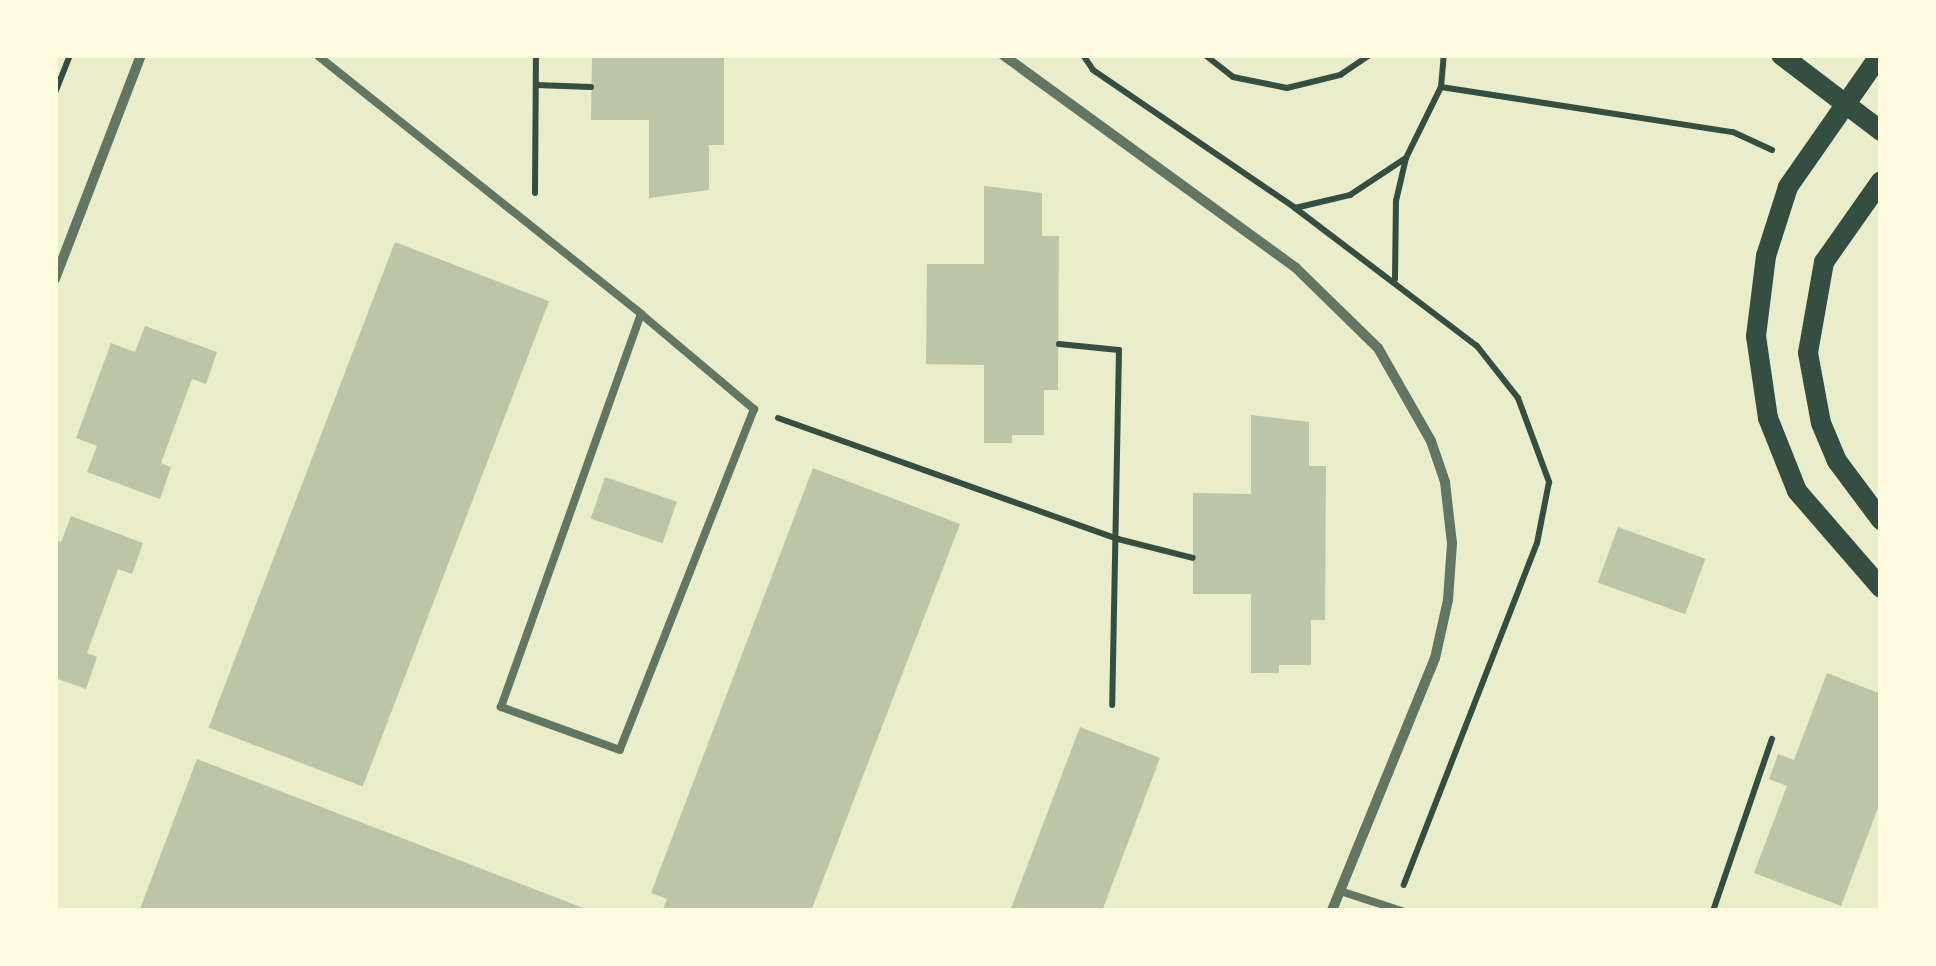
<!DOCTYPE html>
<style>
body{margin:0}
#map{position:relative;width:1936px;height:966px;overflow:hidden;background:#e9edc9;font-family:Montserrat,sans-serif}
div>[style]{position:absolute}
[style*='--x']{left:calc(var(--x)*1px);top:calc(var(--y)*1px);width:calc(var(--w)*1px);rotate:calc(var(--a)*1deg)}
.building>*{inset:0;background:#bcc5a7;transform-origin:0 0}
.path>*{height:6px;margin:-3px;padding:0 3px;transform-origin:3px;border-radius:3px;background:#344e41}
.service>*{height:8px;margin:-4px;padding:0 4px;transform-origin:4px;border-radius:4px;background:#617663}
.minor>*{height:10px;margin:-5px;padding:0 5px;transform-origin:5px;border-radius:5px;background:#617663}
.secondary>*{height:20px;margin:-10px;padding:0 10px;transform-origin:10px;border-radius:10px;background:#344e41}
span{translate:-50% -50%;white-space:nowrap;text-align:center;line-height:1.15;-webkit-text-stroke:10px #fefae0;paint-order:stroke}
.frame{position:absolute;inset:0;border:58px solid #fefae0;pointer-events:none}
</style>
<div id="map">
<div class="building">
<i style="clip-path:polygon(592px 55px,724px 55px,724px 145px,709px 145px,709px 190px,649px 198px,649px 120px,591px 120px)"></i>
<i style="clip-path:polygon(984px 186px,1042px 193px,1042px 236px,1059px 236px,1058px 390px,1044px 390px,1044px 435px,1012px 435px,1012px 443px,984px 443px,984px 365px,926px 364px,927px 264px,984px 264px)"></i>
<i style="left:395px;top:242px;width:165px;height:520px;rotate:21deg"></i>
<i style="clip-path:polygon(145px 326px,217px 352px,206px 384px,192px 379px,161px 463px,171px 467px,160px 499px,87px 472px,97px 446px,76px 438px,111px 343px,135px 352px)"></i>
<i style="clip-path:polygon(1251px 415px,1309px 422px,1309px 466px,1326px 466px,1325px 620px,1311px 620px,1311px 665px,1279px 665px,1279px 673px,1251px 673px,1251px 594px,1193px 594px,1193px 493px,1251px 494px)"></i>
<i style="clip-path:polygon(813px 468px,960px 524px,811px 911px,662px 911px,667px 899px,651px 893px)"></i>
<i style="left:605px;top:477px;width:76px;height:44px;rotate:19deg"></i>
<i style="clip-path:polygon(71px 516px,143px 543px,132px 574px,118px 569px,87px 653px,97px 657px,86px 689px,55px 678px,55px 540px,61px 542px)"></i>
<i style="left:1618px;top:527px;width:93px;height:59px;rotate:20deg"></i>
<i style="clip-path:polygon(1827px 673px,1881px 694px,1881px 800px,1841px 906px,1754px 873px,1787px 786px,1769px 779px,1778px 754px,1794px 760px)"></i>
<i style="clip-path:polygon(1080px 727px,1160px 758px,1102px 911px,1010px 911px)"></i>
<i style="clip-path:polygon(197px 759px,591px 911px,140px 909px)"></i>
</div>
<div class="path">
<i style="--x:1083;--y:55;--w:18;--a:56"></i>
<i style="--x:1093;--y:70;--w:245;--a:34.3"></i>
<i style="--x:1295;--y:208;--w:57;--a:-13.3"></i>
<i style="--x:1350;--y:195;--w:67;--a:-33.5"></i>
<i style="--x:1205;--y:55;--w:36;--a:38"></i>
<i style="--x:1233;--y:77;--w:55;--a:11.5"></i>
<i style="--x:1287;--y:88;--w:55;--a:-13.8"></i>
<i style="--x:1340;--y:75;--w:36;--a:-34"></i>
<i style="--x:536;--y:85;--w:55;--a:2.1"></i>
<i style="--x:1441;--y:87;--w:295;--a:8.8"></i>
<i style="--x:1733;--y:132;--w:43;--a:24.8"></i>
<i style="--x:55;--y:93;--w:41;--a:-68.5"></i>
<i style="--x:535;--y:193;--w:138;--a:-89.6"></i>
<i style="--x:1295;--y:208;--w:228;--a:37.2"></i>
<i style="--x:1477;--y:346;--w:66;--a:51.7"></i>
<i style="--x:1518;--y:398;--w:90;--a:69.7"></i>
<i style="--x:1549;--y:482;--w:62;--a:101.1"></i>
<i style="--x:1537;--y:543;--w:367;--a:111.3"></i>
<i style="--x:1395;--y:279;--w:78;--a:-89.3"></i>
<i style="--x:1396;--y:201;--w:44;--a:-76.9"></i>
<i style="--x:1406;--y:158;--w:79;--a:-63.8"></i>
<i style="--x:1441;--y:87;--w:32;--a:-85"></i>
<i style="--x:1059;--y:344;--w:60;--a:5.7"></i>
<i style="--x:1119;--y:350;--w:355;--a:91.1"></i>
<i style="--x:778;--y:418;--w:361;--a:19.6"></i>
<i style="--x:1118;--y:539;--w:77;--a:14.2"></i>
<i style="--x:1713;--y:911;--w:182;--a:-71.1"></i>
</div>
<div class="service">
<i style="--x:317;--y:55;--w:415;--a:38.6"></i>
<i style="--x:641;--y:314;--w:148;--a:40.1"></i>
<i style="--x:754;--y:409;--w:366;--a:111.5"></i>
<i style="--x:620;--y:750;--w:127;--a:-160.1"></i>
<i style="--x:501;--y:707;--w:417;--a:-70.4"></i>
<i style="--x:1340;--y:891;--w:65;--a:17.9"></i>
</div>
<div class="minor">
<i style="--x:1003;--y:55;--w:362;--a:36"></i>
<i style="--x:1296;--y:268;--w:115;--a:44.3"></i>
<i style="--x:1378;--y:348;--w:107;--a:60.3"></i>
<i style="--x:1431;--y:441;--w:43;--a:71.1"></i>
<i style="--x:1445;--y:482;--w:61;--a:83.5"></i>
<i style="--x:1452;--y:543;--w:57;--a:94"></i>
<i style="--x:1448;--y:600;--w:59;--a:102.6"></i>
<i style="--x:1435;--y:658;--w:273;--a:112.2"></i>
<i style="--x:55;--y:279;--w:240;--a:-69"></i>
</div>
<div class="secondary">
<i style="--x:1781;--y:55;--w:126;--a:37.2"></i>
<i style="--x:1880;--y:55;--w:161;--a:124.9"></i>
<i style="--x:1788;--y:187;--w:72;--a:107.7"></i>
<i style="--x:1766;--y:256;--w:81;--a:97.1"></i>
<i style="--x:1756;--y:336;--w:83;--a:81.7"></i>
<i style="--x:1768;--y:418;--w:79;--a:68.3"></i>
<i style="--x:1797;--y:491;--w:128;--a:49.1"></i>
<i style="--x:1881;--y:181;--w:99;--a:125.1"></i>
<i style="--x:1824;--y:262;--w:92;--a:100"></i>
<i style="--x:1808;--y:353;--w:71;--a:79.5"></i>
<i style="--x:1821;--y:423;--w:41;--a:67.2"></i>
<i style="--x:1837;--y:461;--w:74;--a:53.3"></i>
</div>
<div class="frame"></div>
</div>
